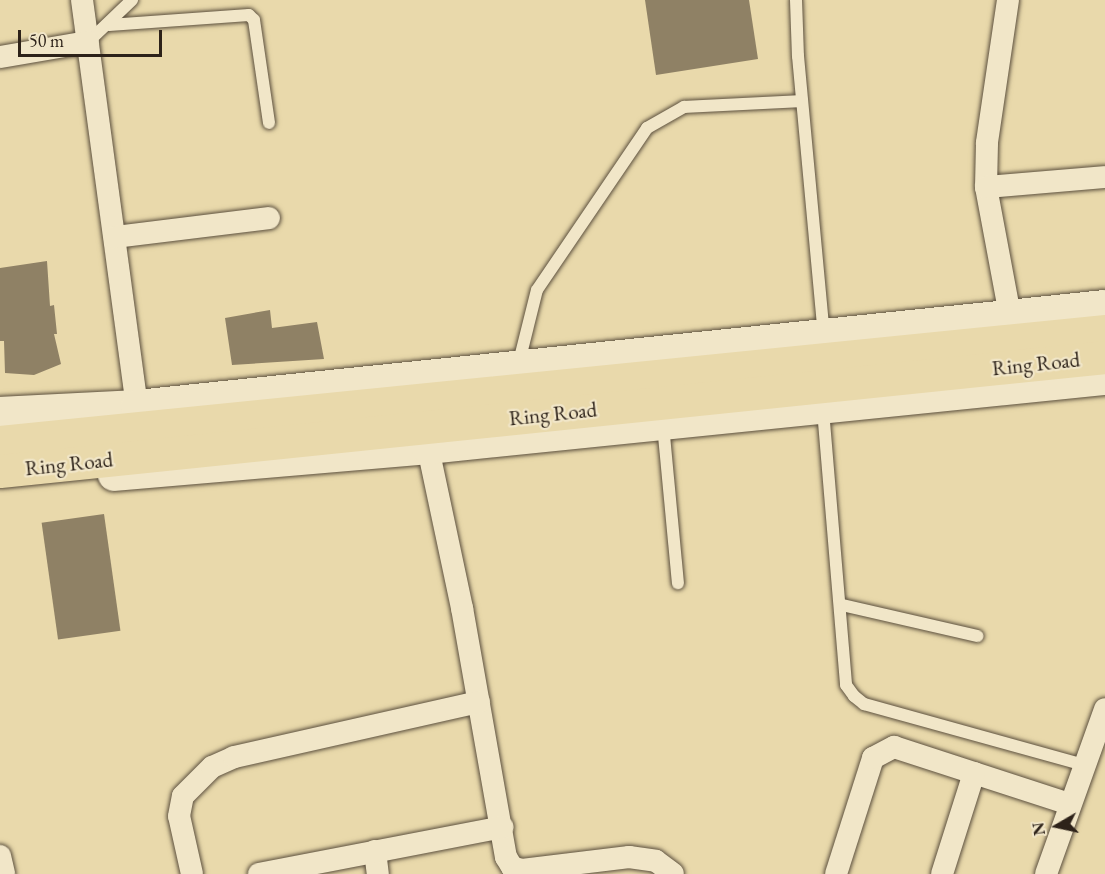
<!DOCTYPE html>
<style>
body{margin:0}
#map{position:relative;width:1105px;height:874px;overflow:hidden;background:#e9d9ab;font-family:"EB Garamond",serif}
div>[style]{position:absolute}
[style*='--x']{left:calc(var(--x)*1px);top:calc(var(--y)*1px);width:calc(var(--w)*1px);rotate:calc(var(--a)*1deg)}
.building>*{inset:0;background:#8f8165;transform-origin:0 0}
.roads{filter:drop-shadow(0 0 2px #5c503e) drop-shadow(0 0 2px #5c503e)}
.lane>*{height:12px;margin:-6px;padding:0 6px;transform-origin:6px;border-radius:6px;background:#f1e6c8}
.street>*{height:22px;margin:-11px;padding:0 11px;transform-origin:11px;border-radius:11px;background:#f1e6c8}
.secondary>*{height:32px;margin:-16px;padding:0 16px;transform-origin:16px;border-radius:16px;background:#f1e6c8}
.highway>*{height:33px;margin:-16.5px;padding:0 16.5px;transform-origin:16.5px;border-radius:16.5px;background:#e9d9ab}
span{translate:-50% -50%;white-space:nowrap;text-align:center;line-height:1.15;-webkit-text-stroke:4.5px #f1e6c8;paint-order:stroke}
.street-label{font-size:21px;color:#2d2219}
.north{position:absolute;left:1027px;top:796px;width:60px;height:60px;-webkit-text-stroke:4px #f1e6c8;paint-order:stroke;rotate:261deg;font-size:16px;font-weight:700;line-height:24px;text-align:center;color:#2d2219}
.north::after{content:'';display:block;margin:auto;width:21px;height:27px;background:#2d2219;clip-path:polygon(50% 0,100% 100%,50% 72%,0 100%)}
.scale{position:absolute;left:18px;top:30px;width:144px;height:27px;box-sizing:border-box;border:3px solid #2d2219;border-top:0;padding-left:8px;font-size:18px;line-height:21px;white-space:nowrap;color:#2d2219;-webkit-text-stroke:4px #f1e6c8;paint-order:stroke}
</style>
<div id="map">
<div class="building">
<i style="clip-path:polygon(645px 0,749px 0,758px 59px,656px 75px)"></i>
<i style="clip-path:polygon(47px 261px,50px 306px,54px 305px,57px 334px,54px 334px,61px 364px,34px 375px,5px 373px,4px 341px,0 341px,0 268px)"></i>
<i style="clip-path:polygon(270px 310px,272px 328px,317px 322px,324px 359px,232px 365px,225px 318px)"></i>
<i style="left:104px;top:514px;width:118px;height:63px;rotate:82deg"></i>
</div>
<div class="roads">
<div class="lane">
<i style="--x:796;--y:0;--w:56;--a:88"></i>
<i style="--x:798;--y:56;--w:279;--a:84.7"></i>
<i style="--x:109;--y:25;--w:140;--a:-4.1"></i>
<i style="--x:249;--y:15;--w:7;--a:45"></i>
<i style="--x:254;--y:20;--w:104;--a:81.7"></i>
<i style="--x:88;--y:42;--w:61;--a:-43.7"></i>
<i style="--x:518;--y:366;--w:78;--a:-76"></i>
<i style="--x:537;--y:290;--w:196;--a:-55.8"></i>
<i style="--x:647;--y:128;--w:43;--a:-29.6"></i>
<i style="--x:684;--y:107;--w:118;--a:-2.9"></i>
<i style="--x:823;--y:410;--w:276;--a:85.2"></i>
<i style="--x:846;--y:685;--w:14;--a:54"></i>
<i style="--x:854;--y:696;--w:13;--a:39"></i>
<i style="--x:864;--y:704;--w:228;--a:15.5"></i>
<i style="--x:663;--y:425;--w:159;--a:84.6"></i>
<i style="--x:842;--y:605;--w:139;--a:12.9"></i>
</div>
<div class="street">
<i style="--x:82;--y:0;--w:410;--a:82.3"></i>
<i style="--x:1008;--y:0;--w:145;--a:98.4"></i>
<i style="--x:987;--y:143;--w:44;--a:91.3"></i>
<i style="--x:986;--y:187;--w:130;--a:79.4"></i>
<i style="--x:0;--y:57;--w:89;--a:-9.7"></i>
<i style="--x:986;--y:187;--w:119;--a:-4.8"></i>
<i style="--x:115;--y:237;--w:155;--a:-7"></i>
<i style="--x:428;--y:448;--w:164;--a:78"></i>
<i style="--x:462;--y:608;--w:253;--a:80"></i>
<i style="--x:506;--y:857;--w:12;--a:59"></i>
<i style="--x:512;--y:867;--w:10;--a:17"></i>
<i style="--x:522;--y:870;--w:108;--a:-6.9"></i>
<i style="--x:629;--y:857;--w:27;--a:8"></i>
<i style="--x:656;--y:861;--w:21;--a:37"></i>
<i style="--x:375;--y:851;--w:23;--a:83"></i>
<i style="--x:0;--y:856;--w:18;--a:77"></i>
<i style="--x:192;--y:874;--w:59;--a:-102.6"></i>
<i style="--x:179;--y:816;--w:20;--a:-79"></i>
<i style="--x:183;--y:796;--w:41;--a:-45"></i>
<i style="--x:212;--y:767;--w:24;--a:-24"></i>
<i style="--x:234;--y:757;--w:251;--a:-12.7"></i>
<i style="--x:259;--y:874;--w:248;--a:-10.9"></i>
<i style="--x:836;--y:874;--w:122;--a:-72.3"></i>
<i style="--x:873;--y:758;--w:24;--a:-28"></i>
<i style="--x:894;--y:747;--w:184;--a:18"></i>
<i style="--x:942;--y:874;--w:106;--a:-72.4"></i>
<i style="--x:1046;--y:874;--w:175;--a:-70.3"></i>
</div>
<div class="secondary">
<i style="--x:0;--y:413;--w:137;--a:-2.9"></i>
<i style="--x:137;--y:406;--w:973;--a:-5.9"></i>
<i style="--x:114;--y:475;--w:315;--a:-4.9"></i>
<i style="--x:428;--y:448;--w:681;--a:-5.82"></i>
</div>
<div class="highway">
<i style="--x:0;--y:442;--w:1111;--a:-5.74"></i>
<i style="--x:0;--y:471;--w:1111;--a:-5.89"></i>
</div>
</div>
<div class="street-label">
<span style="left:1036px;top:364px;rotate:-6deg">Ring Road</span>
<span style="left:553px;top:414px;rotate:-6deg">Ring Road</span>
<span style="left:69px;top:464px;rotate:-6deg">Ring Road</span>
</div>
<div class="north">N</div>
<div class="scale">50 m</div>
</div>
